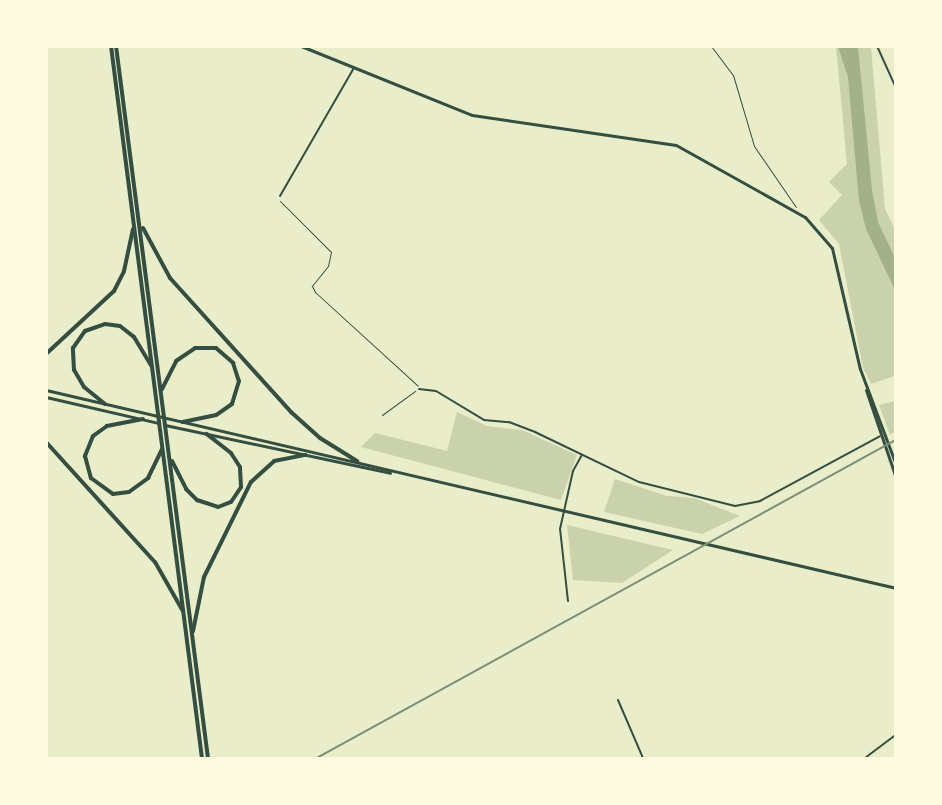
<!DOCTYPE html>
<style>
body{margin:0}
#map{position:relative;width:942px;height:805px;overflow:hidden;background:#e9edc9;font-family:Lora,serif}
div>[style]{position:absolute}
[style*='--x']{left:calc(var(--x)*1px);top:calc(var(--y)*1px);width:calc(var(--w)*1px);rotate:calc(var(--a)*1deg)}
.green>*{inset:0;background:#cad2ad}
.water>*{inset:0;background:#a3b18a}
.path>*{height:1px;margin:-0.5px;padding:0 0.5px;transform-origin:0.5px;border-radius:0.5px;background:#344e41}
.minor>*{height:2px;margin:-1px;padding:0 1px;transform-origin:1px;border-radius:1px;background:#344e41}
.secondary>*{height:3px;margin:-1.5px;padding:0 1.5px;transform-origin:1.5px;border-radius:1.5px;background:#344e41}
.primary>*{height:3px;margin:-1.5px;padding:0 1.5px;transform-origin:1.5px;border-radius:1.5px;background:#344e41}
.motorway>*{height:4px;margin:-2px;padding:0 2px;transform-origin:2px;border-radius:2px;background:#344e41}
.rail>*{height:1.5px;margin:-0.75px;padding:0 0.75px;transform-origin:0.75px;border-radius:0.75px;background:#7c8e77}
span{translate:-50% -50%;white-space:nowrap;text-align:center;line-height:1.15;-webkit-text-stroke:4.5px #fefae0;paint-order:stroke}
.frame{position:absolute;inset:0;border:48px solid #fefae0;pointer-events:none}
</style>
<div id="map">
<div class="green">
<i style="clip-path:polygon(836px 47px,871px 47px,885px 209px,895px 230px,895px 376px,871px 384px,863px 368px,839px 244px,819px 220px,842px 195px,829px 182px,847px 164px)"></i>
<i style="clip-path:polygon(895px 401px,895px 432px,890px 435px,879px 405px)"></i>
<i style="clip-path:polygon(457px 412px,487px 426px,522px 430px,577px 455px,561px 500px,361px 447px,375px 433px,447px 451px)"></i>
<i style="clip-path:polygon(615px 479px,667px 496px,694px 498px,740px 516px,702px 534px,604px 512px)"></i>
<i style="clip-path:polygon(567px 525px,673px 550px,622px 583px,573px 580px)"></i>
</div>
<div class="water">
<i style="clip-path:polygon(838px 47px,858px 47px,872px 190px,878px 222px,895px 258px,895px 290px,866px 229px,859px 201px,848px 77px)"></i>
</div>
<div class="path">
<i style="--x:711;--y:46;--w:36;--a:53"></i>
<i style="--x:733;--y:75;--w:74;--a:73.5"></i>
<i style="--x:754;--y:146;--w:74;--a:55.5"></i>
<i style="--x:280;--y:201;--w:72;--a:45"></i>
<i style="--x:331;--y:252;--w:14;--a:102"></i>
<i style="--x:328;--y:266;--w:26;--a:129"></i>
<i style="--x:312;--y:286;--w:7;--a:63"></i>
<i style="--x:315;--y:292;--w:139;--a:42.4"></i>
<i style="--x:382;--y:415;--w:41;--a:-36"></i>
</div>
<div class="minor">
<i style="--x:877;--y:46;--w:46;--a:65.7"></i>
<i style="--x:280;--y:196;--w:148;--a:-60"></i>
<i style="--x:419;--y:389;--w:17;--a:7"></i>
<i style="--x:436;--y:391;--w:56;--a:31.1"></i>
<i style="--x:484;--y:420;--w:25;--a:5"></i>
<i style="--x:509;--y:422;--w:28;--a:21"></i>
<i style="--x:535;--y:432;--w:115;--a:25.7"></i>
<i style="--x:639;--y:482;--w:99;--a:14"></i>
<i style="--x:735;--y:506;--w:25;--a:-11"></i>
<i style="--x:760;--y:501;--w:136;--a:-28.4"></i>
<i style="--x:568;--y:601;--w:72;--a:-96.3"></i>
<i style="--x:560;--y:529;--w:59;--a:-77.4"></i>
<i style="--x:573;--y:471;--w:18;--a:-61"></i>
<i style="--x:618;--y:700;--w:63;--a:66.7"></i>
<i style="--x:865;--y:758;--w:39;--a:-37"></i>
</div>
<div class="secondary">
<i style="--x:301;--y:46;--w:184;--a:22"></i>
<i style="--x:472;--y:115;--w:206;--a:8.4"></i>
<i style="--x:676;--y:145;--w:148;--a:29.2"></i>
<i style="--x:805;--y:217;--w:41;--a:48.9"></i>
<i style="--x:832;--y:248;--w:124;--a:77"></i>
<i style="--x:860;--y:369;--w:103;--a:69.4"></i>
<i style="--x:866;--y:390;--w:93;--a:71.2"></i>
</div>
<div class="primary">
<i style="--x:46;--y:390;--w:873;--a:13.11"></i>
<i style="--x:46;--y:397;--w:116;--a:13"></i>
<i style="--x:165;--y:425;--w:230;--a:12"></i>
</div>
<div class="motorway">
<i style="--x:111;--y:46;--w:718;--a:82.72"></i>
<i style="--x:116;--y:46;--w:718;--a:82.64"></i>
<i style="--x:143;--y:228;--w:57;--a:61.6"></i>
<i style="--x:170;--y:278;--w:181;--a:47.9"></i>
<i style="--x:291;--y:412;--w:39;--a:42"></i>
<i style="--x:320;--y:438;--w:44;--a:31.9"></i>
<i style="--x:46;--y:354;--w:93;--a:-42.8"></i>
<i style="--x:114;--y:291;--w:22;--a:-63"></i>
<i style="--x:124;--y:271;--w:43;--a:-77.9"></i>
<i style="--x:162;--y:389;--w:31;--a:-63"></i>
<i style="--x:176;--y:361;--w:23;--a:-34"></i>
<i style="--x:195;--y:348;--w:21;--a:0"></i>
<i style="--x:216;--y:348;--w:23;--a:41"></i>
<i style="--x:233;--y:363;--w:19;--a:72"></i>
<i style="--x:239;--y:381;--w:24;--a:107"></i>
<i style="--x:232;--y:404;--w:19;--a:145"></i>
<i style="--x:216;--y:415;--w:34;--a:168"></i>
<i style="--x:105;--y:404;--w:27;--a:-141"></i>
<i style="--x:84;--y:387;--w:20;--a:-120"></i>
<i style="--x:74;--y:370;--w:22;--a:-93"></i>
<i style="--x:73;--y:348;--w:21;--a:-55"></i>
<i style="--x:85;--y:331;--w:21;--a:-19"></i>
<i style="--x:105;--y:324;--w:15;--a:8"></i>
<i style="--x:120;--y:326;--w:18;--a:38"></i>
<i style="--x:134;--y:337;--w:35;--a:59"></i>
<i style="--x:143;--y:419;--w:37;--a:169"></i>
<i style="--x:107;--y:426;--w:17;--a:144"></i>
<i style="--x:93;--y:436;--w:22;--a:112"></i>
<i style="--x:85;--y:456;--w:23;--a:75"></i>
<i style="--x:91;--y:478;--w:27;--a:36"></i>
<i style="--x:113;--y:494;--w:16;--a:-7"></i>
<i style="--x:129;--y:492;--w:24;--a:-36"></i>
<i style="--x:148;--y:478;--w:32;--a:-64"></i>
<i style="--x:46;--y:442;--w:162;--a:47.8"></i>
<i style="--x:155;--y:562;--w:56;--a:60.3"></i>
<i style="--x:172;--y:461;--w:31;--a:63"></i>
<i style="--x:186;--y:489;--w:16;--a:45"></i>
<i style="--x:197;--y:500;--w:22;--a:18"></i>
<i style="--x:218;--y:507;--w:14;--a:-21"></i>
<i style="--x:231;--y:502;--w:18;--a:-56"></i>
<i style="--x:241;--y:487;--w:20;--a:-93"></i>
<i style="--x:240;--y:467;--w:17;--a:-123"></i>
<i style="--x:231;--y:453;--w:31;--a:-142"></i>
<i style="--x:193;--y:631;--w:55;--a:-78.5"></i>
<i style="--x:204;--y:577;--w:106;--a:-63.7"></i>
<i style="--x:251;--y:482;--w:31;--a:-42"></i>
<i style="--x:274;--y:461;--w:32;--a:-11"></i>
</div>
<div class="rail">
<i style="--x:317;--y:758;--w:661;--a:-28.78"></i>
</div>
<div class="frame"></div>
</div>
